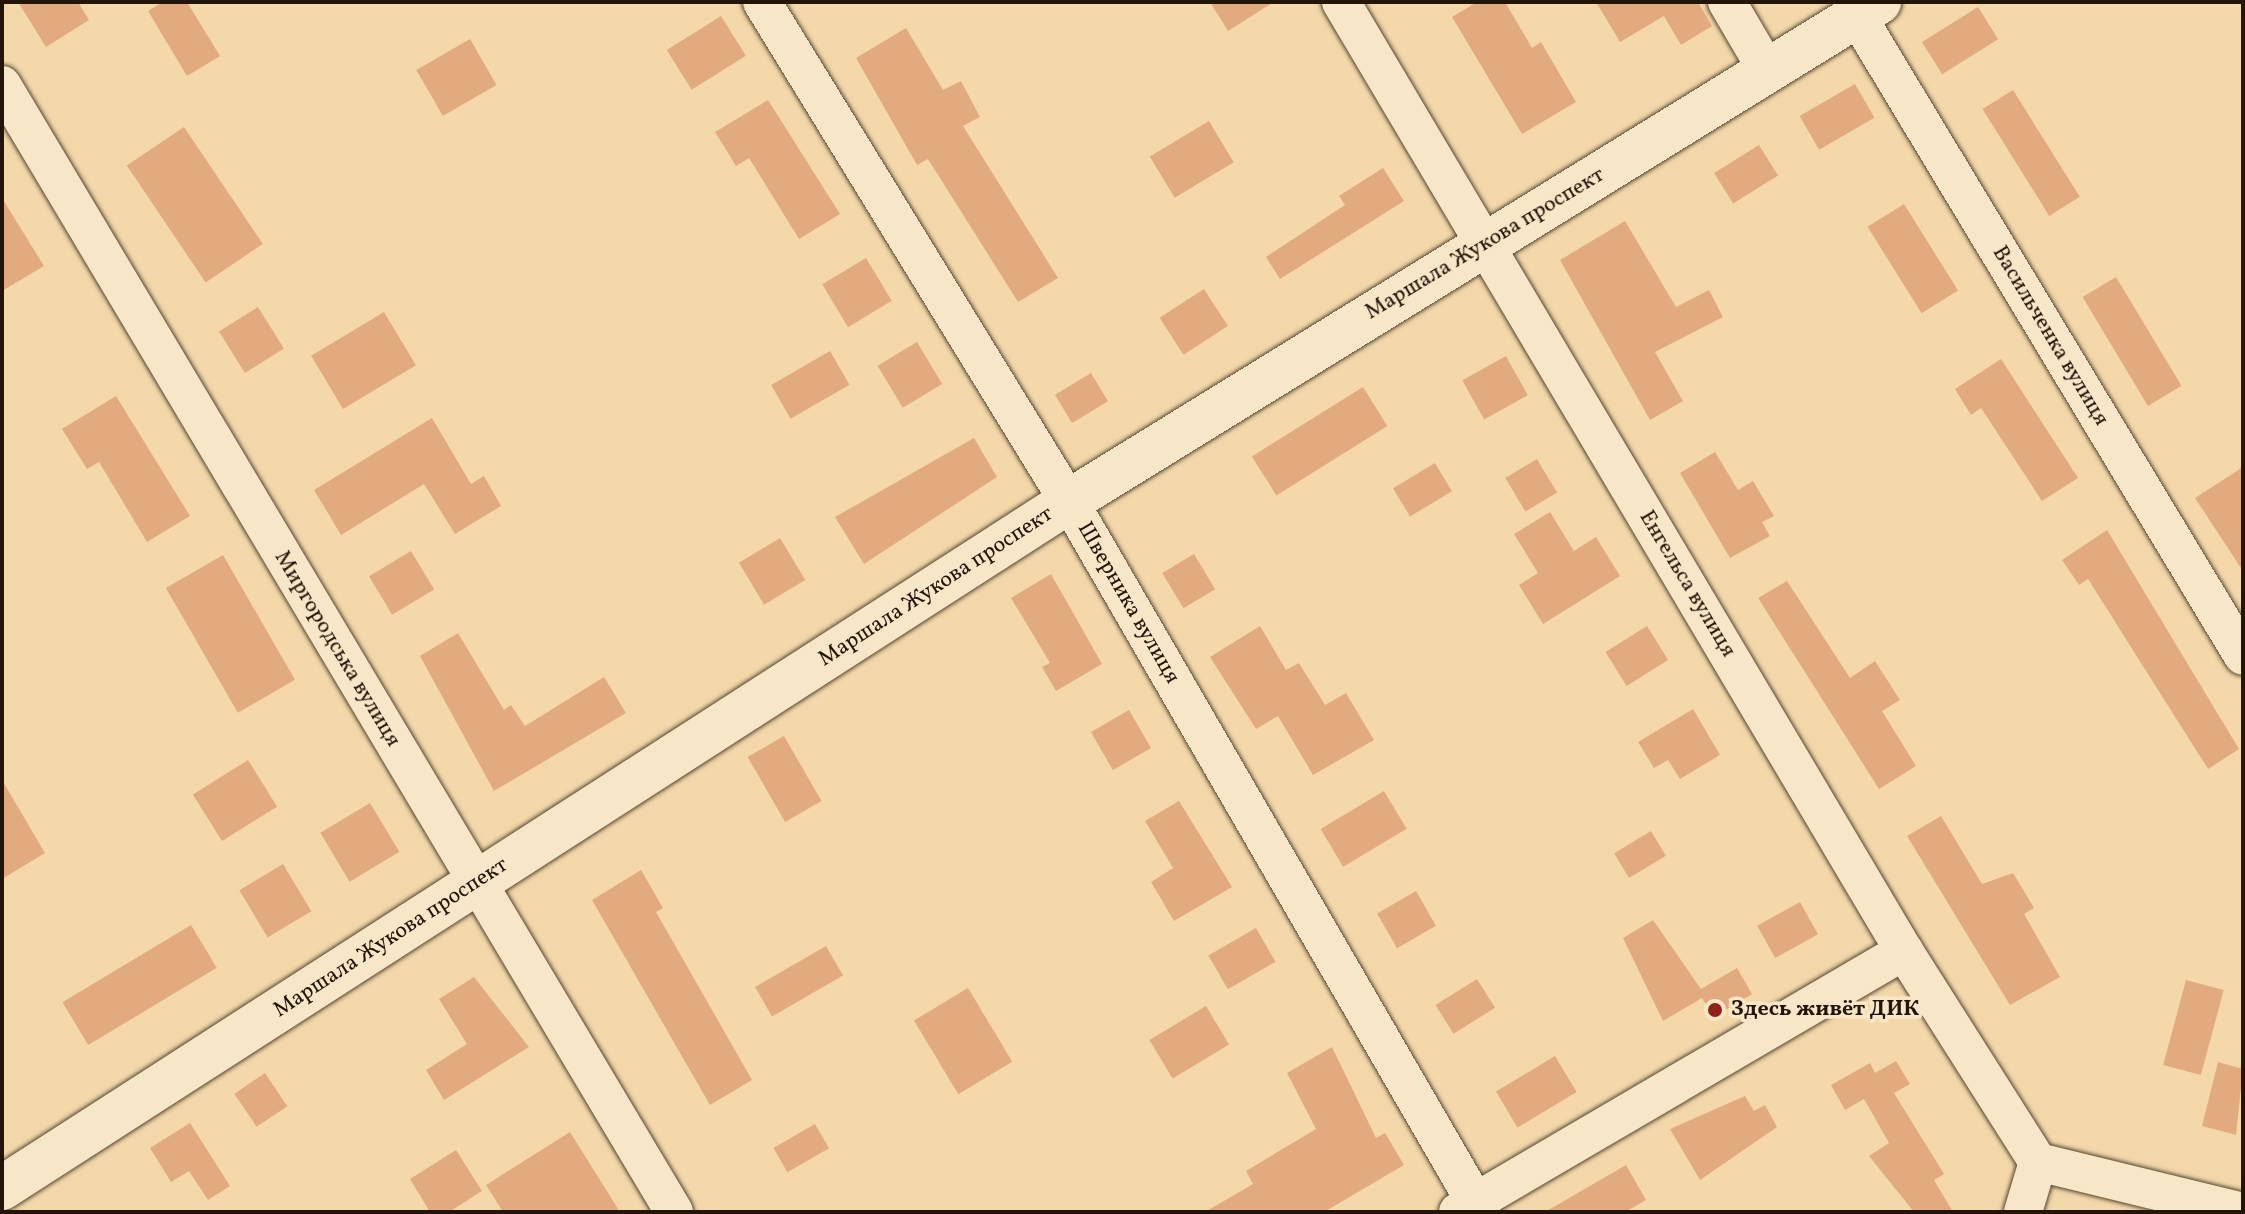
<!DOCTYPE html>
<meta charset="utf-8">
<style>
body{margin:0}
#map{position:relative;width:2245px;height:1214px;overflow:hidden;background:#f4d8aa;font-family:Vollkorn,serif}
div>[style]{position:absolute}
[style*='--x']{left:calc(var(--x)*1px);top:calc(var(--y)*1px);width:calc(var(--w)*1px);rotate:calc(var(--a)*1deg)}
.building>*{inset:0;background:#e2ab7f;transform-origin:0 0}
.roads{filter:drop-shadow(0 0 2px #564630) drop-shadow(0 0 2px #564630)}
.minor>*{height:38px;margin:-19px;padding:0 19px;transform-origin:19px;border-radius:19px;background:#f8e6c8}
.tertiary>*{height:44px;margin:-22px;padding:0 22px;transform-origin:22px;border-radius:22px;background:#f8e6c8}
.dots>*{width:22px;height:22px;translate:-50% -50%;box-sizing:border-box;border:4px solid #f8e6c8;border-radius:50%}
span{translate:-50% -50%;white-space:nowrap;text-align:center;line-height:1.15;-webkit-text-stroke:7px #f8e6c8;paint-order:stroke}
.street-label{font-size:22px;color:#221508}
.poi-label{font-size:22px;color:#221508;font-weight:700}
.left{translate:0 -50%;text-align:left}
.frame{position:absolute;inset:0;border:4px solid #221508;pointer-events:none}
</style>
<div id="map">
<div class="building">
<i style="clip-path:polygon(18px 2px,78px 2px,89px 20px,46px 47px)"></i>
<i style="clip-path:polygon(163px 2px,187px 2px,220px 56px,187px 76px,148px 11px)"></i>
<i style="clip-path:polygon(1210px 2px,1274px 2px,1228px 31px)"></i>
<i style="clip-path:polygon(1477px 2px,1505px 2px,1532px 48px,1541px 42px,1576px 102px,1522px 134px,1452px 17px)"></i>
<i style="clip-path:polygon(1596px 2px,1698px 2px,1712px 26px,1681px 45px,1664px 16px,1620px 42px)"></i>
<i style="left:1978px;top:7px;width:38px;height:66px;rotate:58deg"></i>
<i style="left:721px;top:16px;width:47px;height:64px;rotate:58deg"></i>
<i style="clip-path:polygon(906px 28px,943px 90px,961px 81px,980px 117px,963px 126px,1058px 278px,1018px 302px,928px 159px,917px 165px,856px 58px)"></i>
<i style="left:470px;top:39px;width:53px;height:62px;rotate:60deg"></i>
<i style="left:1855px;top:84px;width:39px;height:64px;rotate:60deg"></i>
<i style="left:2013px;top:90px;width:126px;height:36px;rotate:58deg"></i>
<i style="clip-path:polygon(768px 100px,840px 214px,799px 239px,749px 158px,736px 166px,715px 132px)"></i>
<i style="left:1209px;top:121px;width:48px;height:69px;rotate:59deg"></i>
<i style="left:184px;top:127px;width:141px;height:69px;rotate:56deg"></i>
<i style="left:1759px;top:145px;width:36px;height:53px;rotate:58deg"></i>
<i style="clip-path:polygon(1383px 168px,1404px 201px,1280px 279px,1266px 257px,1345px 205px,1339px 196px)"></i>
<i style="clip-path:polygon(2px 198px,44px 266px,2px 291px)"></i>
<i style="left:1904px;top:204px;width:102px;height:43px;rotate:58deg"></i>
<i style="clip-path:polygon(1625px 221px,1676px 307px,1709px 290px,1723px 317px,1655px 352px,1683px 401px,1650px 420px,1560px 260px)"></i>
<i style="left:866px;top:258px;width:50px;height:51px;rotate:59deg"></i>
<i style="left:2116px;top:277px;width:127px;height:39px;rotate:59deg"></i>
<i style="left:1204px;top:289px;width:44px;height:53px;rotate:57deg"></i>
<i style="left:258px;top:307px;width:49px;height:46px;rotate:58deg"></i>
<i style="left:384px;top:312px;width:62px;height:85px;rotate:59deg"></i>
<i style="left:917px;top:342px;width:49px;height:46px;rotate:59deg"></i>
<i style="left:830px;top:351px;width:39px;height:68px;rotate:60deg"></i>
<i style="left:1506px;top:356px;width:45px;height:50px;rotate:61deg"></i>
<i style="clip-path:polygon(2001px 359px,2078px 478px,2042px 501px,1981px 408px,1971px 415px,1955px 389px)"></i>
<i style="left:1091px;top:373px;width:33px;height:42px;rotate:59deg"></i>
<i style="left:1363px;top:387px;width:46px;height:131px;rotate:58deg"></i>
<i style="clip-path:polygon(116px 396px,190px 516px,147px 542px,99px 462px,87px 469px,62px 429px)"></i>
<i style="clip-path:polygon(432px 418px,471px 484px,484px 476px,501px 506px,455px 534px,424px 484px,341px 535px,314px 490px)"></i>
<i style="clip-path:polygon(974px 438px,997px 477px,864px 564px,835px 517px)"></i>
<i style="clip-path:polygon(1715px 452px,1738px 490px,1753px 481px,1774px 516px,1762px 522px,1770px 536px,1730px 558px,1680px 473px)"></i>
<i style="left:1537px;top:459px;width:39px;height:37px;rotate:59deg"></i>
<i style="left:1435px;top:463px;width:33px;height:49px;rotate:59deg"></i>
<i style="clip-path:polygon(2243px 467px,2243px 571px,2195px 498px)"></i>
<i style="clip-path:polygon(1550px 512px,1574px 551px,1596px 537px,1620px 576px,1543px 624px,1519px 585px,1538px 573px,1514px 534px)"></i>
<i style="clip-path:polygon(2107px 530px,2239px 749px,2208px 769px,2088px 579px,2079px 585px,2062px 560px)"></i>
<i style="left:780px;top:538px;width:49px;height:48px;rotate:59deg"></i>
<i style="left:411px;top:551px;width:45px;height:49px;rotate:59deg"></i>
<i style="left:1194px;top:554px;width:41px;height:37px;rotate:59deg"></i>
<i style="left:223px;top:555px;width:144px;height:66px;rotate:60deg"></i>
<i style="clip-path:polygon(1051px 574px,1102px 664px,1056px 691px,1042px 667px,1050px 663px,1011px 598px)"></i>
<i style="clip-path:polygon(1787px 581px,1850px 678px,1875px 661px,1900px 700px,1882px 711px,1916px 766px,1879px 789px,1758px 598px)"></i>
<i style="clip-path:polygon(1260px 626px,1286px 670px,1299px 663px,1325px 705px,1346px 693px,1374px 740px,1313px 775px,1278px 716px,1256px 729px,1210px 657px)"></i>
<i style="left:1647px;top:626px;width:40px;height:49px;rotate:58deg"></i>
<i style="clip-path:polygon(458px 633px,504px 710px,511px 705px,525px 726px,604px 677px,626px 713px,494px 791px,420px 656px)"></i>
<i style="clip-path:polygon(1693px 709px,1720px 755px,1680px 779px,1668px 760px,1654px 768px,1638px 742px)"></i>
<i style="left:1129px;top:710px;width:44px;height:44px;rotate:60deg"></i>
<i style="left:784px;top:736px;width:75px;height:42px;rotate:60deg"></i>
<i style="left:248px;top:760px;width:55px;height:65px;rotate:58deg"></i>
<i style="clip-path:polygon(2px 780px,45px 853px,2px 879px)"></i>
<i style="left:1384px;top:791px;width:44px;height:74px;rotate:59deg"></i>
<i style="clip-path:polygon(1179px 801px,1232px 887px,1174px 921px,1151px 882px,1173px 868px,1145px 821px)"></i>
<i style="left:370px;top:803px;width:57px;height:58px;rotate:59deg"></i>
<i style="clip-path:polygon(1941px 816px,1982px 884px,2013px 873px,2034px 908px,2024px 914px,2060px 977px,2010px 1005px,1907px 836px)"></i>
<i style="left:1651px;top:831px;width:29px;height:43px;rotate:59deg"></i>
<i style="left:283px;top:864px;width:55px;height:51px;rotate:59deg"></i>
<i style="clip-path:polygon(641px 870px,663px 908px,656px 912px,752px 1080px,710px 1105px,592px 900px)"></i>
<i style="left:1416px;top:891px;width:40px;height:45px;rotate:60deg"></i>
<i style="left:1800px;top:902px;width:37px;height:49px;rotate:61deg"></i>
<i style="clip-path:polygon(1653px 920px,1701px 989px,1737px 968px,1752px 994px,1714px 1017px,1702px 998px,1663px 1021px,1623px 938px)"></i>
<i style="left:191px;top:925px;width:50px;height:150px;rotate:59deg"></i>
<i style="left:1256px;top:928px;width:39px;height:55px;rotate:60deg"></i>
<i style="left:826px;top:946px;width:34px;height:82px;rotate:60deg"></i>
<i style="clip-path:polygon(474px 977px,529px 1047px,444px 1100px,426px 1070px,467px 1044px,439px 999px)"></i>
<i style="left:1477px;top:979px;width:34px;height:49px;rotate:58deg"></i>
<i style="left:2186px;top:980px;width:39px;height:88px;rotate:15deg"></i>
<i style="left:968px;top:988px;width:86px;height:63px;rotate:59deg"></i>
<i style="left:1206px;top:1006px;width:45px;height:66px;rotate:59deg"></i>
<i style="clip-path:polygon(1332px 1047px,1376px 1138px,1385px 1133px,1404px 1165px,1324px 1212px,1205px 1212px,1253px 1184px,1246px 1171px,1316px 1129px,1287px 1073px)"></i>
<i style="left:1555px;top:1056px;width:42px;height:69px;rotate:59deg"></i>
<i style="clip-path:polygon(1896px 1061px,1910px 1084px,1894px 1093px,1944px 1174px,1934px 1180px,1953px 1212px,1914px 1212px,1869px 1156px,1889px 1143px,1864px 1099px,1845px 1110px,1831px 1085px,1870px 1063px,1875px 1073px)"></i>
<i style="clip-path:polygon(2218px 1062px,2243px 1069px,2236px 1135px,2202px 1126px)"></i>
<i style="left:265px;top:1073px;width:40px;height:37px;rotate:56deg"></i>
<i style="clip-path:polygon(1745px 1096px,1754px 1111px,1765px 1105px,1777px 1127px,1700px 1180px,1670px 1129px)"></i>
<i style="clip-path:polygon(190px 1123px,230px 1186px,208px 1200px,189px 1171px,171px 1182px,150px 1148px)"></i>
<i style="left:815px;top:1124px;width:28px;height:48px;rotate:60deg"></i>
<i style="clip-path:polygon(570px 1132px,620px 1212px,503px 1212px,486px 1185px)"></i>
<i style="clip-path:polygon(456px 1150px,482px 1191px,449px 1212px,430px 1212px,410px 1179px)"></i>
<i style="clip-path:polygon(1626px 1165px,1646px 1200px,1625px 1212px,1545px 1212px)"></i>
</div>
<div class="roads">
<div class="minor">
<i style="--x:762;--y:2;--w:614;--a:58.46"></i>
<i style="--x:1083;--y:525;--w:794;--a:59.91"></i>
<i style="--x:1341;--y:2;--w:1103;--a:59.32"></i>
<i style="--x:1904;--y:951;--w:250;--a:57.6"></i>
<i style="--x:1727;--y:2;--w:81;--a:59.6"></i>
<i style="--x:1857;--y:16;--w:747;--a:58.9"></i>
<i style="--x:2;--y:85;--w:1312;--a:59.19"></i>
<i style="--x:2038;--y:1162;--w:211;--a:13.7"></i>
<i style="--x:1458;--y:1212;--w:517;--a:-30.34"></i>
<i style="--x:2023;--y:1212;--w:52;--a:-73.3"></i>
</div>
<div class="tertiary">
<i style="--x:2;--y:1188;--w:1268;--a:-32.76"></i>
<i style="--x:1068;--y:502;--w:953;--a:-31.65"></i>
</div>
</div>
<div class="dots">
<i style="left:1715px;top:1010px;background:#8f2418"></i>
</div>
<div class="street-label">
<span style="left:1485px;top:244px;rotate:-31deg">Маршала Жукова проспект</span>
<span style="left:2050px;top:336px;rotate:59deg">Васильченка вулиця</span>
<span style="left:1687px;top:584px;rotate:59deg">Енгельса вулиця</span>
<span style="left:936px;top:587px;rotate:-33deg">Маршала Жукова проспект</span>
<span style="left:1128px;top:603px;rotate:60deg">Шверника вулиця</span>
<span style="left:337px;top:649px;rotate:59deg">Миргородська вулиця</span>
<span style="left:391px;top:938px;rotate:-33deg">Маршала Жукова проспект</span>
</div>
<div class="poi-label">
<span class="left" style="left:1731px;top:1010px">Здесь живёт ДИК</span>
</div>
<div class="frame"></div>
</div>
